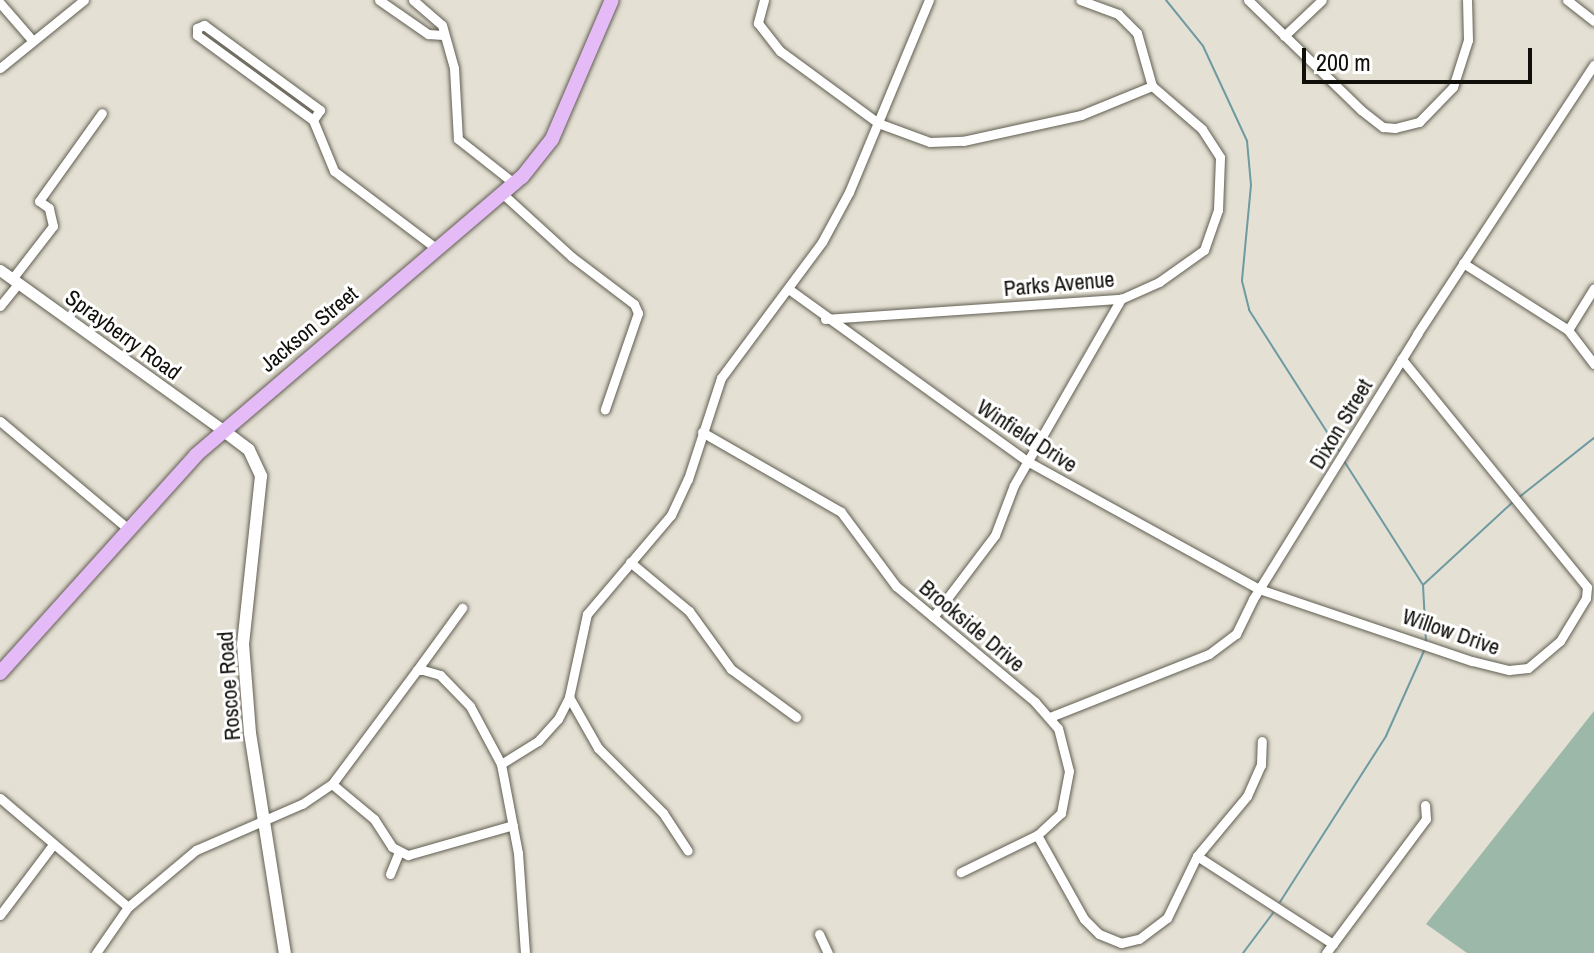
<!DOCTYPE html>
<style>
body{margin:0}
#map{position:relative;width:1594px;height:953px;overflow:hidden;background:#e4e0d3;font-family:"Archivo Narrow",sans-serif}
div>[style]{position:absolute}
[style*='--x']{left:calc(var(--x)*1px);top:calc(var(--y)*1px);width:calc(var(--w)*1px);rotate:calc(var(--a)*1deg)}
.green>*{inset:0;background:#9cb8a9}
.stream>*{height:2px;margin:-1px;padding:0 1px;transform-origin:1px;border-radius:1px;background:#6e9aa1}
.roads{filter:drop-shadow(0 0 2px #615e52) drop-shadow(0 0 2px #615e52)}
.minor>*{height:9px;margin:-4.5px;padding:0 4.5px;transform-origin:4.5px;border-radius:4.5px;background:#fff}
.tertiary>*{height:11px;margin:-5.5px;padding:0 5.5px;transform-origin:5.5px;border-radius:5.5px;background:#fff}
.secondary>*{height:12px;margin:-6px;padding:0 6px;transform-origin:6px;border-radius:6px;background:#fff}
.primary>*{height:14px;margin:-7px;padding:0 7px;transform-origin:7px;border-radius:7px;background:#e5bbf7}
span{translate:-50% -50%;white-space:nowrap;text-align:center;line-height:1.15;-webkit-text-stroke:6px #fff;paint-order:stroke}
.street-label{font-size:22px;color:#100f0a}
.scale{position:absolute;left:1302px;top:48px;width:230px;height:36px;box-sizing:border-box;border:4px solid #100f0a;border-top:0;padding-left:10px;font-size:24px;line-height:28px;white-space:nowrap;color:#100f0a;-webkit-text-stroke:6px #fff;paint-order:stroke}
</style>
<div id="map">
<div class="green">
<i style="clip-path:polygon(1594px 711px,1594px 953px,1467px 953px,1426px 924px)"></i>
</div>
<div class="stream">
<i style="--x:1166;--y:0;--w:59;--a:51.2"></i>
<i style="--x:1203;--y:46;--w:105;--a:65.1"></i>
<i style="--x:1247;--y:141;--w:44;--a:84.8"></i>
<i style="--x:1251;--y:185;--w:96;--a:95.4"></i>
<i style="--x:1242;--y:281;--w:30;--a:76"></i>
<i style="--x:1249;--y:310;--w:167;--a:57.4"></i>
<i style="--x:1344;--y:461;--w:147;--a:57.5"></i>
<i style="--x:1423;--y:585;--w:58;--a:87"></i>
<i style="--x:1518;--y:498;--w:97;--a:-38.3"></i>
<i style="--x:1424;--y:584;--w:121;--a:-42.7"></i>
<i style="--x:1280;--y:902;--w:197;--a:-57.4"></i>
<i style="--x:1386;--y:736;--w:95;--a:-65.9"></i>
<i style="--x:1243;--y:953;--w:50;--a:-53.1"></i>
</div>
<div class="roads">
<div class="minor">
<i style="--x:379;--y:0;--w:60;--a:34.8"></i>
<i style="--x:428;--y:34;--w:15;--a:4"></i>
<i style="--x:413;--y:0;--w:38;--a:41"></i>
<i style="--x:442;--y:25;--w:45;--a:74.4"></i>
<i style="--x:454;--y:68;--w:71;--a:86.8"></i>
<i style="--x:458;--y:139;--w:73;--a:38.3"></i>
<i style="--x:764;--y:0;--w:24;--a:105"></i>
<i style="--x:758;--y:23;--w:36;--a:52"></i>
<i style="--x:780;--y:51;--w:122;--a:36.3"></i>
<i style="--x:878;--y:123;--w:55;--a:20.1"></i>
<i style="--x:930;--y:142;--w:33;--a:-2"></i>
<i style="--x:963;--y:141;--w:121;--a:-12.4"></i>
<i style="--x:1081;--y:115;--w:77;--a:-22.2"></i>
<i style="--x:1248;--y:0;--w:158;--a:44.2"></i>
<i style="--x:1361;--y:110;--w:28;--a:38"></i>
<i style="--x:1383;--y:127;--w:12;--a:5"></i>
<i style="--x:1395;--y:128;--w:25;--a:-14"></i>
<i style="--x:1419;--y:122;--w:49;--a:-45.8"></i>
<i style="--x:1453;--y:87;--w:49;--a:-72.3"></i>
<i style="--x:1468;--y:40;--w:40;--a:-91.4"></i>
<i style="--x:1567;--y:0;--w:34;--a:38"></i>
<i style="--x:0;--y:3;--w:49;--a:49.1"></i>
<i style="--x:204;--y:25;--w:144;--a:36.2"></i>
<i style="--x:320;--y:110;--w:12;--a:125"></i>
<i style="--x:313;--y:120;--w:144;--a:-143.8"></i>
<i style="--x:197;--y:35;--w:7;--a:-90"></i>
<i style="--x:197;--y:28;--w:8;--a:-23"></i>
<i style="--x:1284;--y:36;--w:52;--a:-43.5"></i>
<i style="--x:0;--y:68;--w:108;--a:-39"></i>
<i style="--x:313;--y:120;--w:55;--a:67.6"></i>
<i style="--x:334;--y:171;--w:129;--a:37.1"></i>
<i style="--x:504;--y:195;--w:92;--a:42.4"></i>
<i style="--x:572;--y:257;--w:78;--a:37.2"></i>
<i style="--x:634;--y:304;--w:10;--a:66"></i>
<i style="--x:638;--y:313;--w:102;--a:109"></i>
<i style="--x:1463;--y:263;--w:125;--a:32.5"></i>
<i style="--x:1568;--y:330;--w:43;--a:52.6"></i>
<i style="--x:12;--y:279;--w:67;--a:-52.3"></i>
<i style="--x:53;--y:226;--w:18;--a:-103"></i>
<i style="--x:49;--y:208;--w:12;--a:-145"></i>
<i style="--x:39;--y:201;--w:108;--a:-54.4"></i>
<i style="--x:790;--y:290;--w:292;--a:35.8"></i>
<i style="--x:1027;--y:461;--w:265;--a:28.9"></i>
<i style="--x:1259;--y:589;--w:225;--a:18.7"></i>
<i style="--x:1472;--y:661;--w:38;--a:14"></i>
<i style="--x:1509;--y:670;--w:19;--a:-6"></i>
<i style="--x:1528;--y:668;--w:42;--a:-40.2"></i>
<i style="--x:1560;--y:641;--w:50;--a:-58.8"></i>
<i style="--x:1586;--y:598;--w:11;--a:-85"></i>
<i style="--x:1587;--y:587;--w:294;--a:-129.1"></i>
<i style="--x:0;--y:306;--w:28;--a:-51"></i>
<i style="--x:825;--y:319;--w:297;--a:-3.9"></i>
<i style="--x:1121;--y:299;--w:42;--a:-24.1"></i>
<i style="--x:1159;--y:282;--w:55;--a:-35.4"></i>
<i style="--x:1204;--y:250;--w:42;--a:-70.7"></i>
<i style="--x:1218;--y:210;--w:53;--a:-87.8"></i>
<i style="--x:1220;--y:157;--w:33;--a:-123"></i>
<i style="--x:1202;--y:129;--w:66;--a:-139.3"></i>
<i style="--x:1152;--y:86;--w:55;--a:-105.8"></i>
<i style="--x:1137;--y:33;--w:27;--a:-135"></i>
<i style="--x:1118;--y:14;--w:40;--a:-159.8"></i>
<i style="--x:1568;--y:330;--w:49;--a:-58.2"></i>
<i style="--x:0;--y:421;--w:165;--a:40.1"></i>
<i style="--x:702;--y:432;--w:160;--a:29.9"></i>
<i style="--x:841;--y:512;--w:92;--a:53.4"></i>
<i style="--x:896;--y:586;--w:181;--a:39.8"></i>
<i style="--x:1035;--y:702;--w:35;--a:49"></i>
<i style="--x:1058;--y:728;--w:44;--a:75.7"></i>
<i style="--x:1069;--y:771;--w:43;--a:100.8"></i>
<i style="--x:1061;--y:813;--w:33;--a:137"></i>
<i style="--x:1037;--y:835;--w:85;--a:154"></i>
<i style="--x:630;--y:562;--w:77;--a:39.7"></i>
<i style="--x:689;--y:611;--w:72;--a:54.1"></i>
<i style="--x:731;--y:669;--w:81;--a:36.4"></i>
<i style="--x:933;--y:617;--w:103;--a:-52.9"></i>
<i style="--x:995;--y:535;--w:53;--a:-69.2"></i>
<i style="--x:1014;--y:485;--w:215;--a:-60.1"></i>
<i style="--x:417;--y:670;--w:77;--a:-54"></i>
<i style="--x:569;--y:697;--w:59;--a:60.4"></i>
<i style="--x:598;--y:748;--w:92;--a:45"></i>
<i style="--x:663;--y:813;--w:45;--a:56.7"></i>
<i style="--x:1050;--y:717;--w:171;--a:-21.6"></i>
<i style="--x:1209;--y:654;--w:34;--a:-37"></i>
<i style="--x:1236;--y:634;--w:39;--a:-64"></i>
<i style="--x:1253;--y:599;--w:312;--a:-58.2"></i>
<i style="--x:1417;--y:334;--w:322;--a:-56.7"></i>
<i style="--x:501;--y:764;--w:44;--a:-31.9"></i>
<i style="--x:538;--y:741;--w:30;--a:-48"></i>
<i style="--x:558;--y:719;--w:25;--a:-63"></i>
<i style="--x:569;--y:697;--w:85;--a:-77.8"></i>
<i style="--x:587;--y:614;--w:130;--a:-49.7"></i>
<i style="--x:671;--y:515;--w:40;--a:-65"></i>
<i style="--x:688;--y:479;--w:106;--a:-71.9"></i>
<i style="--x:721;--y:378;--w:169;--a:-53.4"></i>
<i style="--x:822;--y:242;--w:57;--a:-61.6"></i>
<i style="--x:849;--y:192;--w:208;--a:-67.4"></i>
<i style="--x:332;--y:784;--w:55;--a:39.8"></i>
<i style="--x:374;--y:819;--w:33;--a:57"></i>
<i style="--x:392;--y:847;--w:18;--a:27"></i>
<i style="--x:408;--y:855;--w:109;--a:-15.9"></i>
<i style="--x:0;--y:798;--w:168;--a:40.4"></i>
<i style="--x:1037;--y:835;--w:96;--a:60.8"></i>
<i style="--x:1084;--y:919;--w:21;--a:45"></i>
<i style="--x:1099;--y:934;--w:24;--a:22"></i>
<i style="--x:1121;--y:943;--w:18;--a:-13"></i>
<i style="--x:1139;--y:939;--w:35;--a:-37"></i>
<i style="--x:1167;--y:918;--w:69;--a:-64.2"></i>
<i style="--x:1197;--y:856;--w:78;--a:-50.2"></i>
<i style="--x:1247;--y:796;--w:34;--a:-66"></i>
<i style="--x:1261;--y:765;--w:24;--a:-88"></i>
<i style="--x:1197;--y:856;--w:162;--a:32.9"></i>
<i style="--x:390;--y:874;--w:24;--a:-68"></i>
<i style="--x:0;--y:915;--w:86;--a:-53"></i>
<i style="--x:819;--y:934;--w:21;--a:65"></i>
<i style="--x:96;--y:953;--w:56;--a:-55.2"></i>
<i style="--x:128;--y:907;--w:89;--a:-40"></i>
<i style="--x:196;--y:850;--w:116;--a:-23.5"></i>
<i style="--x:302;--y:804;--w:36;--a:-34"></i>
<i style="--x:332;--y:784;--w:142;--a:-53.3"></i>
<i style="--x:417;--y:670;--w:6;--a:0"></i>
<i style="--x:423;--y:670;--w:18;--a:16"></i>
<i style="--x:440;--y:675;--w:43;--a:45.9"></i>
<i style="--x:470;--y:706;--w:66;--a:61.9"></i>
<i style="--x:501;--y:764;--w:91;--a:79.2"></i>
<i style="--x:518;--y:853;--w:100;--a:86"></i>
<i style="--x:1326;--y:953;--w:167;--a:-53.3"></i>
<i style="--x:1426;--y:819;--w:14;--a:-94"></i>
</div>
<div class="tertiary">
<i style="--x:0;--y:270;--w:276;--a:35.7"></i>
</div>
<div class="secondary">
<i style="--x:224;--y:431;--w:31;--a:37"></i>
<i style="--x:249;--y:450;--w:29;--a:65"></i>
<i style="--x:261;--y:476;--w:169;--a:96.1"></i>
<i style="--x:243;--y:644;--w:89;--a:85.5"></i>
<i style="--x:250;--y:733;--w:223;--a:81"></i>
</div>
<div class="primary">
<i style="--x:0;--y:673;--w:293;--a:-48"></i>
<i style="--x:196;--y:455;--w:428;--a:-40.5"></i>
<i style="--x:522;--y:177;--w:48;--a:-51.7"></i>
<i style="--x:552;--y:139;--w:151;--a:-66.7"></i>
</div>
</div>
<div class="street-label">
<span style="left:1059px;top:284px;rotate:-5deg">Parks Avenue</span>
<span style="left:309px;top:329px;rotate:-40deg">Jackson Street</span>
<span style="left:123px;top:335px;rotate:36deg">Sprayberry Road</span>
<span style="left:1341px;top:424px;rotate:-59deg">Dixon Street</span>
<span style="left:1027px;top:436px;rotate:33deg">Winfield Drive</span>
<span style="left:972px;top:626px;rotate:40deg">Brookside Drive</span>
<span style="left:1451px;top:632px;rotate:19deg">Willow Drive</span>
<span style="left:229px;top:686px;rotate:-94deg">Roscoe Road</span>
</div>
<div class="scale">200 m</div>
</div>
